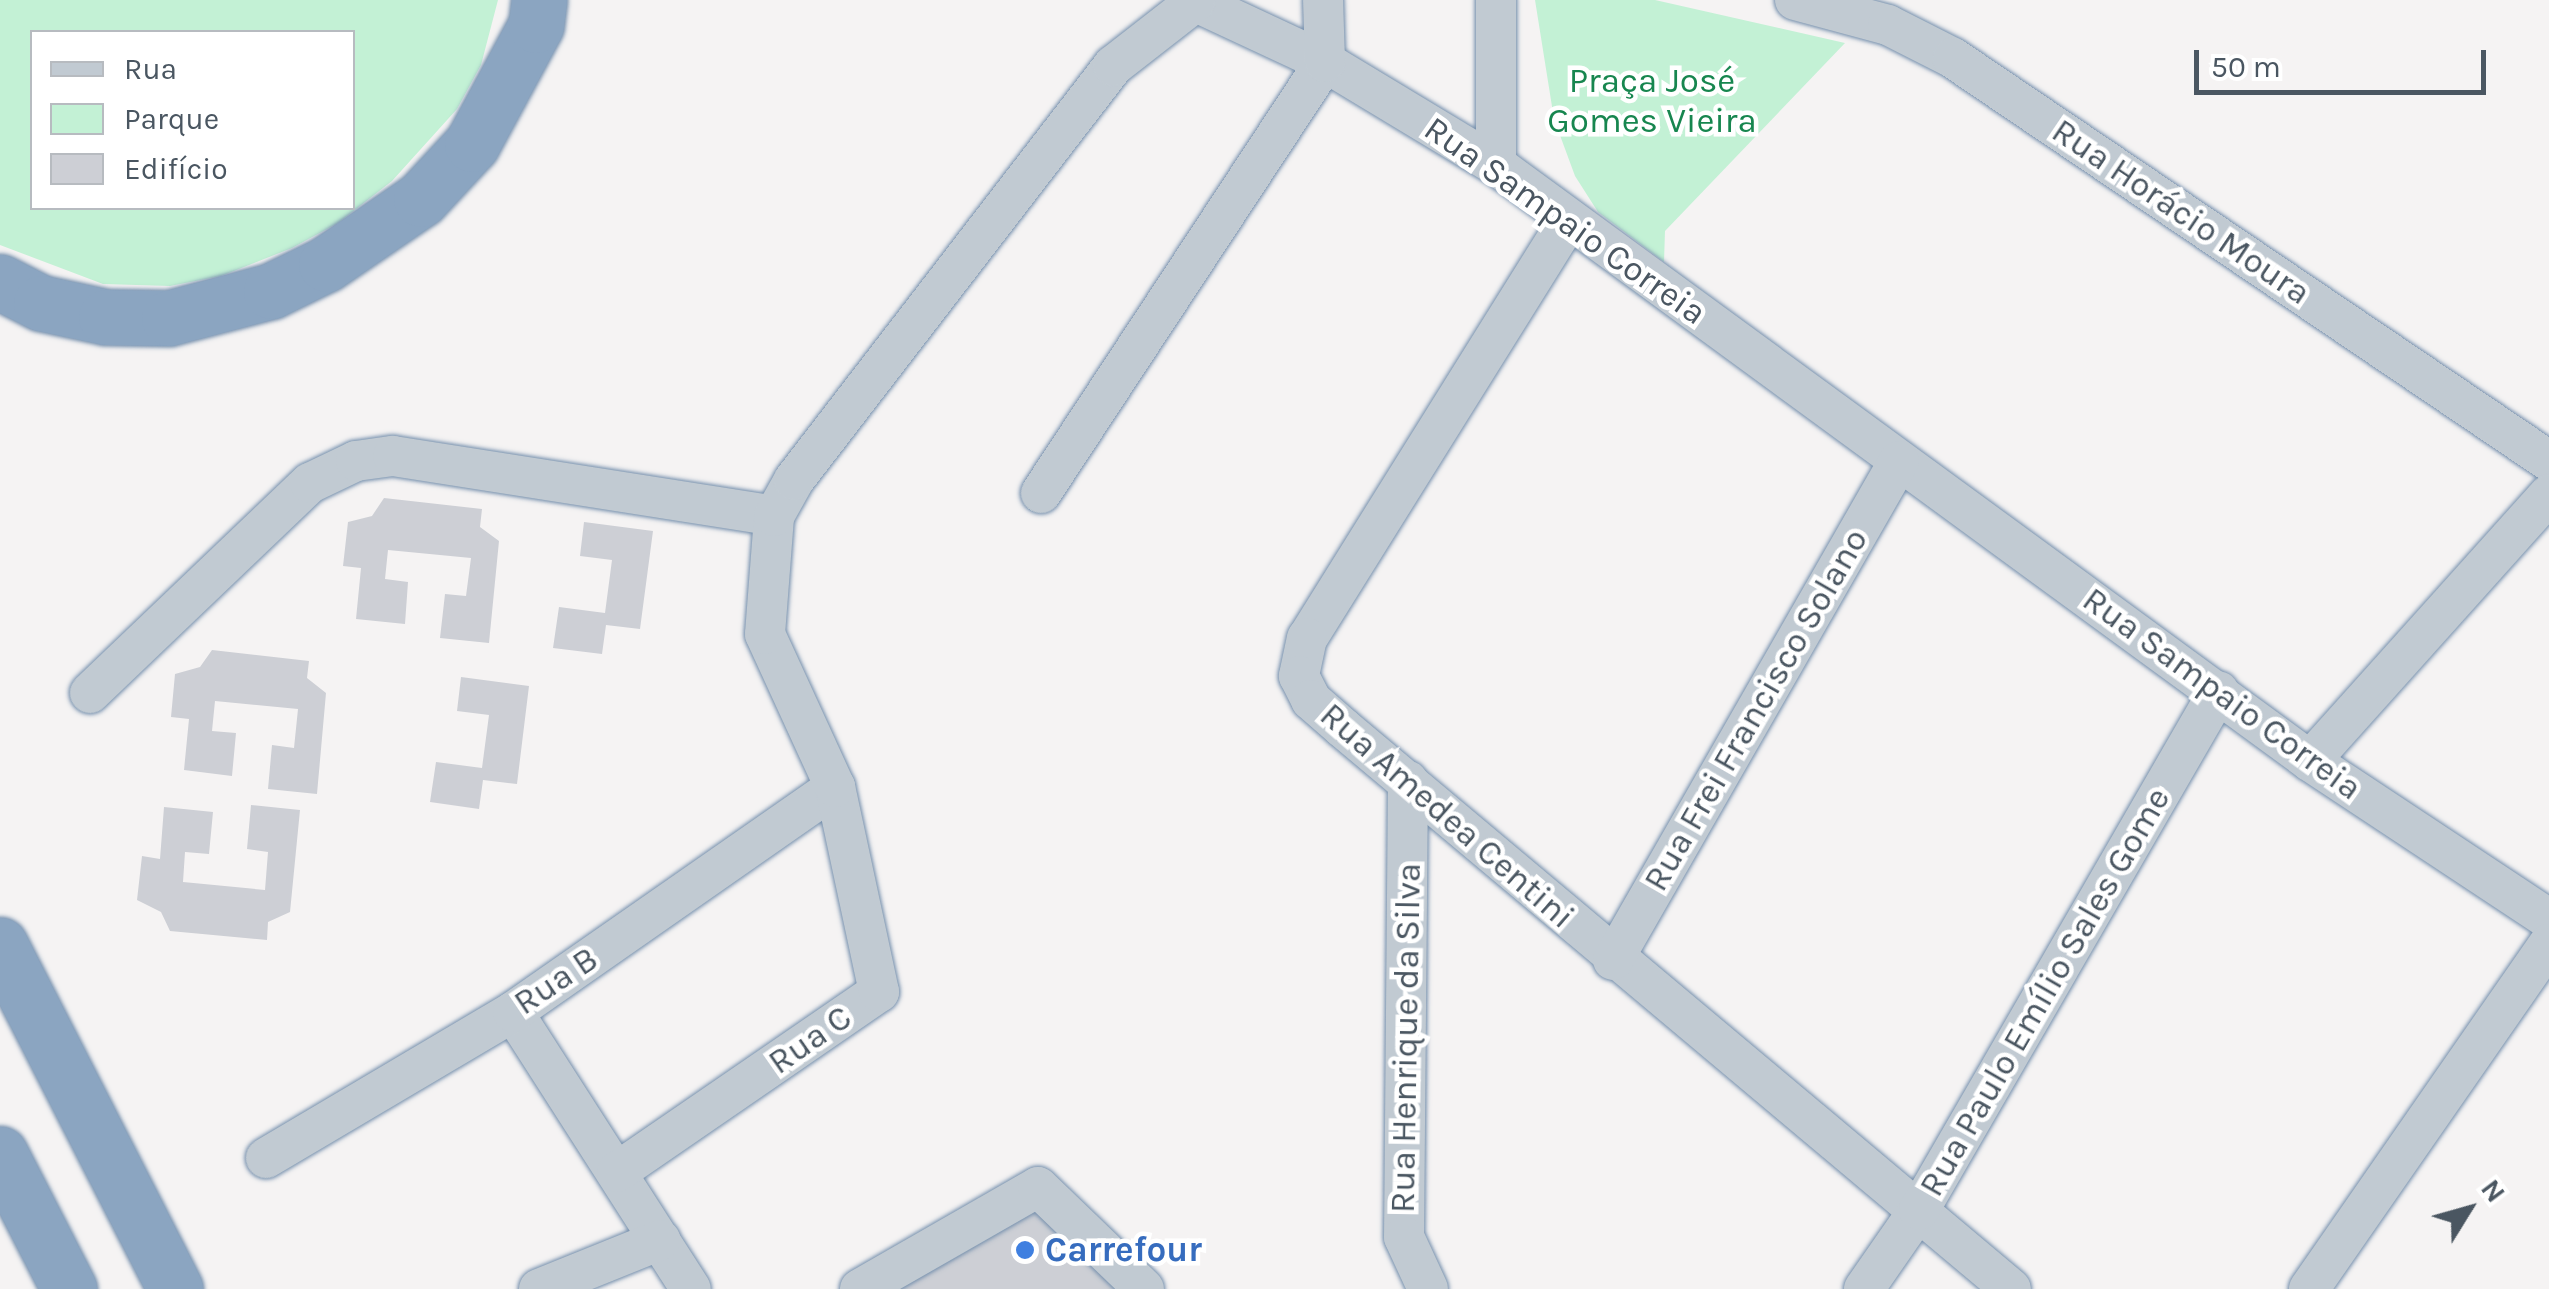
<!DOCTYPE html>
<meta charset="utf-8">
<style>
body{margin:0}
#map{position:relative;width:2549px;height:1289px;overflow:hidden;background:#f5f3f3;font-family:Karla,sans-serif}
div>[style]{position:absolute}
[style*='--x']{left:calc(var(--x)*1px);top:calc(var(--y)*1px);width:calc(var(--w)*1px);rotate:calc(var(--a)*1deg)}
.green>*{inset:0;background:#c3f1d5}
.building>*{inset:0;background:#cdcfd5}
.roads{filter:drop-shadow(0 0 2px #7690ad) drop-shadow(0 0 2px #7690ad)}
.minor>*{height:40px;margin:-20px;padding:0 20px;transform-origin:20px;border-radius:20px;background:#c1cad2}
.highway>*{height:55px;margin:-27.5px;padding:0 27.5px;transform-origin:27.5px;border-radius:27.5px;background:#8ba5c1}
.dots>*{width:28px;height:28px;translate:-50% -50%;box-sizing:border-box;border:5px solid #fff;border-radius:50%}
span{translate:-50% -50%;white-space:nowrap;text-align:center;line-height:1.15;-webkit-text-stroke:9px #fff;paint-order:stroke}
.park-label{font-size:35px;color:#17864f}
.street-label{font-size:35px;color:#4a5661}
.shop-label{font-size:35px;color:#366cbe;font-weight:700}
.left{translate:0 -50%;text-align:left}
.legend{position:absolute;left:30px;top:30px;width:325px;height:180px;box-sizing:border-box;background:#fff;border:2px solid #b7bbc0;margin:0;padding:12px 18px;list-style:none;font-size:30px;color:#4a5661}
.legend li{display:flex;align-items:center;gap:20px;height:50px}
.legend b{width:50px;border:2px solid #b7bbc0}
.north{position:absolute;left:2419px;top:1159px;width:100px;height:100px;-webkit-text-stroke:8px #fff;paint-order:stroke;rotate:53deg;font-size:28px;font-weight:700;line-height:40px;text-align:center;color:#4a5661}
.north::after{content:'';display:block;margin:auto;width:35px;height:45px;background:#4a5661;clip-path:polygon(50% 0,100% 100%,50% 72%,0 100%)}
.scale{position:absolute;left:2194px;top:50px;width:292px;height:45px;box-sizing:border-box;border:5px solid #4a5661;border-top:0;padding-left:12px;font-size:30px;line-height:35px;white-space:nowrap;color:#4a5661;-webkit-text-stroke:8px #fff;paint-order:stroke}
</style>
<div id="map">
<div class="green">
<i style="clip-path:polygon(evenodd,0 0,498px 0,481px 65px,457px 109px,392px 181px,338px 223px,292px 248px,221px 276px,170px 286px,103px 284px,0 245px,0 0,32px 32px,352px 32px,352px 208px,32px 208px,32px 32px)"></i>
<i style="clip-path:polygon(1535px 0,1655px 0,1845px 43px,1665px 231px,1664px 262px,1598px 212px,1575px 176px,1554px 119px)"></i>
</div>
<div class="building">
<i style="clip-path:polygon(384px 498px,482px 509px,480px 527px,499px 541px,489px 643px,440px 638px,445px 594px,466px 596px,471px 558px,388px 550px,385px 579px,408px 582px,405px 624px,356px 619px,361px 568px,343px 566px,348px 522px,372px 516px)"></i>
<i style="clip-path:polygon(584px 522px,653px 531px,640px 629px,606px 625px,602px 654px,553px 648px,559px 607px,605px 613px,612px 560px,580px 556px)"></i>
<i style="clip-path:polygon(212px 650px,309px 661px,307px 678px,326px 693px,317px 794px,268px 789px,272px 745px,294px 748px,298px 709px,215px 701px,212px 731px,236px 733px,232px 776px,184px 770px,189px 719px,171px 717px,175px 674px,200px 667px)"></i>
<i style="clip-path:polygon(461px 677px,529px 686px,517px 784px,483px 780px,479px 809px,430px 802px,436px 762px,482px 768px,489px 715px,457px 711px)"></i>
<i style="clip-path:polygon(251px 805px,300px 810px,290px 912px,268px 922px,267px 940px,170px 931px,161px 912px,137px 900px,142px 856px,160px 859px,164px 807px,213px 812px,209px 854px,185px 852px,183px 882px,265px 890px,268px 852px,247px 849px)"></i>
<i style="clip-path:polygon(1030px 1210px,1043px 1210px,1128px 1289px,898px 1289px)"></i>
</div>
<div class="roads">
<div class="minor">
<i style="--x:1192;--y:0;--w:147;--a:25"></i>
<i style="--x:1325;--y:62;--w:200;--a:31.1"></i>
<i style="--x:1496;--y:165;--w:1009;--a:36.21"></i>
<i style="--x:2310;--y:761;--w:287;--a:33.5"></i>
<i style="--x:1496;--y:0;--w:165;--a:90"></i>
<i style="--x:1795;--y:0;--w:96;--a:15"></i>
<i style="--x:1888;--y:25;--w:73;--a:26.9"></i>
<i style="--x:1953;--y:58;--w:719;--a:34.07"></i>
<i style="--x:1568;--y:221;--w:492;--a:122"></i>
<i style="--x:1307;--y:638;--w:39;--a:102"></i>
<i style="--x:1299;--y:676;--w:27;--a:63"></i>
<i style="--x:1311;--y:700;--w:43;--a:41.2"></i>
<i style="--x:1343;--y:728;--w:872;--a:40.02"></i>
<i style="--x:1041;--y:493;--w:516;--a:-56.62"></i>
<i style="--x:1325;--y:62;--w:62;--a:-91.8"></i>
<i style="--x:90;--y:693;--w:304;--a:-43.7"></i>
<i style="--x:310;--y:483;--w:51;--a:-25.6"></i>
<i style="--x:356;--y:461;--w:37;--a:-8"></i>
<i style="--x:393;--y:456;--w:386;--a:8.9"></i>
<i style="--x:2310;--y:761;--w:358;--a:-48.1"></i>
<i style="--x:1408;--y:781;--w:456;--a:90.5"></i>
<i style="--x:1404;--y:1237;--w:57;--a:65.2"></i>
<i style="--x:1613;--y:960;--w:575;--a:-60.18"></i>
<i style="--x:513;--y:1012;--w:329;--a:57.3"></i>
<i style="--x:266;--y:1158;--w:287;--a:-30.6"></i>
<i style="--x:513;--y:1012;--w:393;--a:-34.9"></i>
<i style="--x:617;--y:1172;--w:318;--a:-34.5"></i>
<i style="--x:879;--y:992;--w:210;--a:-102.1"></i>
<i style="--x:835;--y:787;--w:168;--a:-114.6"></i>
<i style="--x:765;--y:634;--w:118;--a:-85.6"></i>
<i style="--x:774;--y:516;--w:41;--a:-60.9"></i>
<i style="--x:794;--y:480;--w:523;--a:-52.38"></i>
<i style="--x:1113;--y:66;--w:104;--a:-38"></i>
<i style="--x:539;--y:1289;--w:131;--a:-22"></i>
<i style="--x:860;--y:1289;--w:205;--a:-29.8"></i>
<i style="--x:1038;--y:1187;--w:147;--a:43.9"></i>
<i style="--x:1864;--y:1289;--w:96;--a:-55.2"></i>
<i style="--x:1919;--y:1210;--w:599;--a:-59.97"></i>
<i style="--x:2309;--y:1289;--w:420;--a:-55.2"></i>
</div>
<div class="highway">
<i style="--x:0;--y:282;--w:46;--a:27.1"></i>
<i style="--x:41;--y:303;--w:66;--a:12.2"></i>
<i style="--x:106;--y:317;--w:63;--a:0.9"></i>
<i style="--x:169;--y:318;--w:106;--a:-14.8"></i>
<i style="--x:271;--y:291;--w:61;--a:-26.1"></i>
<i style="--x:326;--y:264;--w:115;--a:-34.4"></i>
<i style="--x:421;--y:199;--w:75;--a:-47.2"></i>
<i style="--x:472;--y:144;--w:135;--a:-61.7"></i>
<i style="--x:536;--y:25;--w:25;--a:-83"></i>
<i style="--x:0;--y:945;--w:386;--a:63"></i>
<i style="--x:0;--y:1154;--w:152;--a:62.9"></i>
</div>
</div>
<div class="dots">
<i style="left:1025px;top:1250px;background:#3f7fe0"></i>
</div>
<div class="park-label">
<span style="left:1652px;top:101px">Praça José<br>Gomes Vieira</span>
</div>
<div class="street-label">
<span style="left:2181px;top:212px;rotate:34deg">Rua Horácio Moura</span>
<span style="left:1565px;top:221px;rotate:35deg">Rua Sampaio Correia</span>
<span style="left:2222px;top:694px;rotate:36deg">Rua Sampaio Correia</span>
<span style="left:1756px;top:710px;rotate:-60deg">Rua Frei Francisco Solano</span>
<span style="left:1447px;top:816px;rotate:41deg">Rua Amedea Centini</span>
<span style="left:556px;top:981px;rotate:-34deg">Rua B</span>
<span style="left:2045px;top:992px;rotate:-60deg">Rua Paulo Emílio Sales Gome</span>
<span style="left:1406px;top:1038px;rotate:-89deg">Rua Henrique da Silva</span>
<span style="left:810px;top:1040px;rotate:-35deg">Rua C</span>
</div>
<div class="shop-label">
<span class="left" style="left:1045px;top:1250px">Carrefour</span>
</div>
<ul class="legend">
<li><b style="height:12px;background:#c1cad2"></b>Rua</li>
<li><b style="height:28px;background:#c3f1d5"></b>Parque</li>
<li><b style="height:28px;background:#cdcfd5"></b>Edifício</li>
</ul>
<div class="north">N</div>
<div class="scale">50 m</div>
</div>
